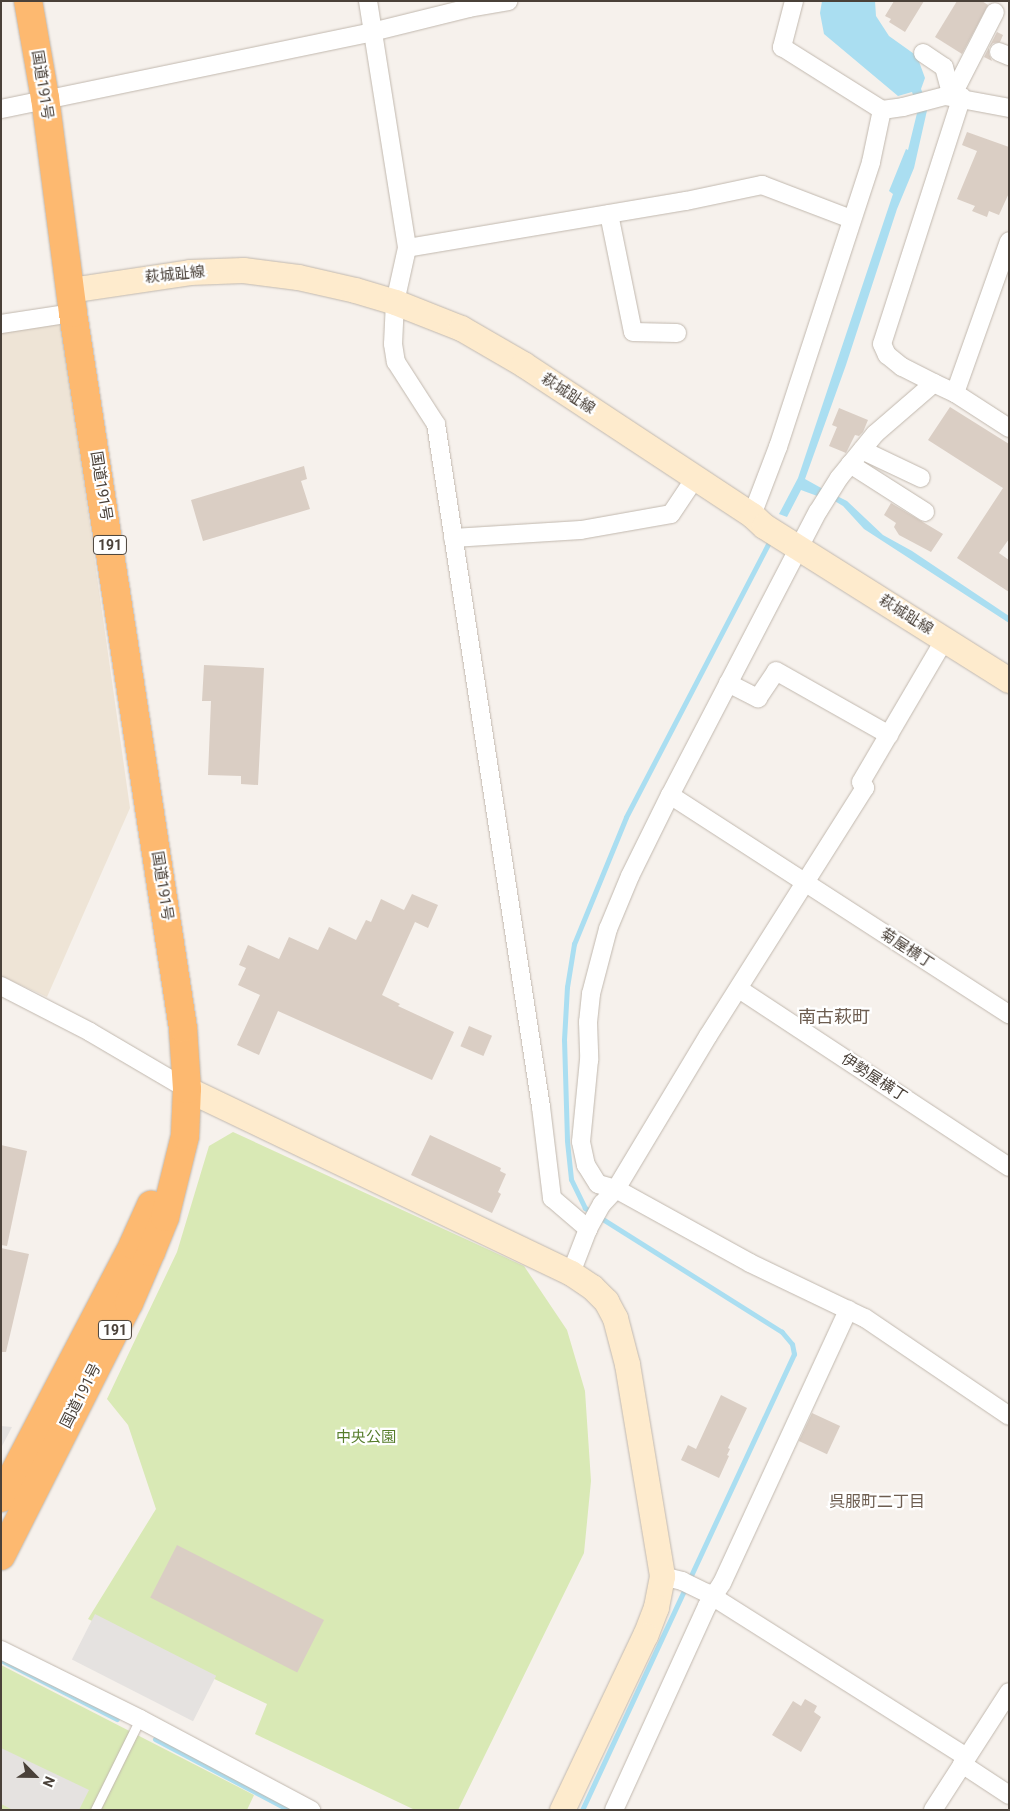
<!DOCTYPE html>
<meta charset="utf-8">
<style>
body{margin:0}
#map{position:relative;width:1010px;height:1811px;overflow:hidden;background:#f6f1ec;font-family:Roboto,"Noto Sans JP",sans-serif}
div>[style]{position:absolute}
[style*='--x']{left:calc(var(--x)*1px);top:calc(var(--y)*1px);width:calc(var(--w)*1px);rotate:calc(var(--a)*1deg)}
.education>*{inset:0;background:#eee4d6}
.green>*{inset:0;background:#d9e9b5}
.parking>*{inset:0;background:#e5e2e0;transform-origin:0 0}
.water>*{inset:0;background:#aadef1}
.stream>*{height:5px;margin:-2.5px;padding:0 2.5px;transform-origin:2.5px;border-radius:2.5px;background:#aadef1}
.building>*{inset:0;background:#dacec4;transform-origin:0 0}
.roads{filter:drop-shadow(0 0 1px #c1b8ae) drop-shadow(0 0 1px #c1b8ae)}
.lane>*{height:9px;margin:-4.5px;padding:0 4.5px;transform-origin:4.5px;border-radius:4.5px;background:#fff}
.street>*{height:18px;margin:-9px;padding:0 9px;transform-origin:9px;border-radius:9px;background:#fff}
.secondary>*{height:25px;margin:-12.5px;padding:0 12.5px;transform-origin:12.5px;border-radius:12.5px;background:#feebcd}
.highway>*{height:28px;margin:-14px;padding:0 14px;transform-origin:14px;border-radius:14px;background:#fdb970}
span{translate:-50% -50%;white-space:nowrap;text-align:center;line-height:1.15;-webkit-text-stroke:4.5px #fff;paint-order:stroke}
.shield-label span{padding:1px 4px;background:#fff;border:1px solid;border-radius:4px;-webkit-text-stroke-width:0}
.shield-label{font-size:14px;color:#4a4139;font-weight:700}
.street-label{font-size:15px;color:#4a4139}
.park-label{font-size:15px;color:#567d2b}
.neighbourhood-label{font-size:16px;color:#6d5d50}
.quarter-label{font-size:18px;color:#6d5d50}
.frame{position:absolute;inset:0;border:2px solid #4a4139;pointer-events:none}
.north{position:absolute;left:10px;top:1751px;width:50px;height:50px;-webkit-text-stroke:4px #fff;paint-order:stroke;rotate:113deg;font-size:14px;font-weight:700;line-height:20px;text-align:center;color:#4a4139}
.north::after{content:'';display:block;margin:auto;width:18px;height:22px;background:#4a4139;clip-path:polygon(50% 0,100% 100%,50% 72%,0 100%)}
</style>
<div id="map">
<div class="education">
<i style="clip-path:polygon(61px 323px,130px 808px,47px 997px,1px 976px,1px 331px)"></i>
</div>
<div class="green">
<i style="clip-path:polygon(233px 1132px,524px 1266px,567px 1330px,585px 1391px,591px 1481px,584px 1553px,458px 1810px,415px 1810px,255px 1734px,267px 1704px,88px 1619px,156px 1509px,128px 1425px,107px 1399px,177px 1252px,209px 1146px)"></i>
<i style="clip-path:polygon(1px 1665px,254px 1795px,247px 1810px,1px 1810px)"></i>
</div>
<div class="parking">
<i style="clip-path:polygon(1px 1426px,12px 1427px,1px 1448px)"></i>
<i style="left:95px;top:1614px;width:136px;height:51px;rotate:27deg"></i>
<i style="clip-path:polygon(1px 1748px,89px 1790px,79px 1810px,13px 1810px,1px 1804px)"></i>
</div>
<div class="water">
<i style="clip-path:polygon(822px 1px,875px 1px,876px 16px,889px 36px,917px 56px,925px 78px,921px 89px,928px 106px,914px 168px,897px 209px,846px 365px,805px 479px,823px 489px,820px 497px,801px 490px,787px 517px,779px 514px,798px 478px,893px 194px,889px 191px,906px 149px,908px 150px,918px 109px,912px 92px,898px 96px,824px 34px,820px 13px)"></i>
<i style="clip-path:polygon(835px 495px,847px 501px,883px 535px,912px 551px,1009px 616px,1009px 623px,864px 529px,843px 506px,833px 500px)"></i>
</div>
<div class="stream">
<i style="--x:1;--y:1660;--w:130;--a:27"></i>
<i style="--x:155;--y:1739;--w:152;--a:27.9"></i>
<i style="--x:582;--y:1810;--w:503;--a:-65.07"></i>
<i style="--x:794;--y:1354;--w:10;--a:-101"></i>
<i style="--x:792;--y:1344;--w:16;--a:-130"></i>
<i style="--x:782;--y:1332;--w:233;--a:-147.8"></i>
<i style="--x:585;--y:1208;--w:32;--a:-116"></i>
<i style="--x:571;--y:1179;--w:39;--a:-96"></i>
<i style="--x:567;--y:1140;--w:100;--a:-91.7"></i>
<i style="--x:564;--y:1040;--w:53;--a:-86.8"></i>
<i style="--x:567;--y:987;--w:44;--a:-80.8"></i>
<i style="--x:574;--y:944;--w:137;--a:-67.7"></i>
<i style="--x:626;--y:817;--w:314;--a:-62.5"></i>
</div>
<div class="building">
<i style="clip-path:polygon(894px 1px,924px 1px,905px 32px,889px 22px,891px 19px,885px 16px)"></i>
<i style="clip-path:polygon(957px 1px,982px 1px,988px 5px,962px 54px,935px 37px)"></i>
<i style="clip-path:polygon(997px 32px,1003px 35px,1000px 42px,993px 43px,989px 48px,989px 54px,992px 61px,984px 57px)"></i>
<i style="clip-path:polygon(967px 132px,1009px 147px,1009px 193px,999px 215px,989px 211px,987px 217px,972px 211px,975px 206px,957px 199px,977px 151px,962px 145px)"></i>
<i style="clip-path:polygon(950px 407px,1009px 444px,1009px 539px,999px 553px,1009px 560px,1009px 592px,957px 558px,1003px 488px,928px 440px)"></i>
<i style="clip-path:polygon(839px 408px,868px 420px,863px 432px,859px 436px,855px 435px,846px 453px,829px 446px,837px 427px,832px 425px)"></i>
<i style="clip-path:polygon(304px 466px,307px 479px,301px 481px,310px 509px,203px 541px,191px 500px)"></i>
<i style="clip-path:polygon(891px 503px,943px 534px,931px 552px,899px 535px,894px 527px,896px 523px,884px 515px)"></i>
<i style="clip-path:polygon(204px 665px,264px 668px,258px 785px,241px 784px,241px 776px,208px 775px,211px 701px,202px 701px)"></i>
<i style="clip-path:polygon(412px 894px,438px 905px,428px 928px,415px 922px,382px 995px,400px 1004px,398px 1006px,454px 1032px,432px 1080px,278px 1011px,259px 1055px,237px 1045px,260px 995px,238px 985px,246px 968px,239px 965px,248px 945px,279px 959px,289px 937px,318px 950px,329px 927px,356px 940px,366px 920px,371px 922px,381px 899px,404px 910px)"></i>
<i style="left:469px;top:1026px;width:25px;height:22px;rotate:23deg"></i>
<i style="clip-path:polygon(430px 1135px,501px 1168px,500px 1171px,506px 1174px,498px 1192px,501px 1194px,492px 1213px,411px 1175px)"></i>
<i style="clip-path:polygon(1px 1145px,27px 1151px,7px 1246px,1px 1245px)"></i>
<i style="clip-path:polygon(1px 1248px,29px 1254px,6px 1352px,1px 1352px)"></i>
<i style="clip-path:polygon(721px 1395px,747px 1408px,728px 1448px,730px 1449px,727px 1455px,729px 1456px,719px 1478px,681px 1460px,688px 1445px,696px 1449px)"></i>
<i style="left:812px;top:1413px;width:31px;height:31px;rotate:25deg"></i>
<i style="left:177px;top:1545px;width:165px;height:59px;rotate:27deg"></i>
<i style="clip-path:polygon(805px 1699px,817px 1706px,814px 1712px,821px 1717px,801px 1752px,772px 1735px,793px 1701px,801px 1706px)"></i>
</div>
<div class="roads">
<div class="lane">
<i style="--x:95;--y:1810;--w:102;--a:-63.7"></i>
</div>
<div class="street">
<i style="--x:368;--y:1;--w:250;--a:81"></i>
<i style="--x:407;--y:248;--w:55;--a:102.5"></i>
<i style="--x:395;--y:302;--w:42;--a:92.7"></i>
<i style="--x:393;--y:344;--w:18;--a:81"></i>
<i style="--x:396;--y:362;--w:74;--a:57.2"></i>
<i style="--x:436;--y:424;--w:691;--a:81.26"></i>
<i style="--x:541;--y:1107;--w:92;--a:83.1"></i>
<i style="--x:552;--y:1198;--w:48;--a:40.7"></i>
<i style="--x:794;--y:1;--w:48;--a:104.6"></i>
<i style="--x:782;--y:47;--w:118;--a:32.2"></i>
<i style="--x:882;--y:110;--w:21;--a:-8"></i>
<i style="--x:903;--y:107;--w:43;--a:-14.7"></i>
<i style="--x:945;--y:96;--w:65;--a:10.6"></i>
<i style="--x:999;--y:52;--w:11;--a:22"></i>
<i style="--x:923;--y:53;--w:25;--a:34"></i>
<i style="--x:944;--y:67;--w:30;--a:75"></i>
<i style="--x:952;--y:96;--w:94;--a:-62.9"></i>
<i style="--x:1;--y:109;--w:379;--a:-11.7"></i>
<i style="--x:372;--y:32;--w:100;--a:-13.9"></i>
<i style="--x:469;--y:8;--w:40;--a:-10"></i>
<i style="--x:609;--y:214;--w:120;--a:78.5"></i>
<i style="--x:633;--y:332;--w:44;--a:1.3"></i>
<i style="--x:407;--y:248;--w:283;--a:-9.6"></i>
<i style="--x:686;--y:201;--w:78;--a:-11.9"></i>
<i style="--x:762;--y:185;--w:95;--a:20.9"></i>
<i style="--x:1;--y:324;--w:73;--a:-8.7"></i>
<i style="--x:934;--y:383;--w:36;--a:-153"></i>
<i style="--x:902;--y:367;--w:19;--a:-141"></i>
<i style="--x:887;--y:355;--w:12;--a:-114"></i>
<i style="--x:882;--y:344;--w:260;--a:-72.1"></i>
<i style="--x:955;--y:393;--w:161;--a:-70.4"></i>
<i style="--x:1009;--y:428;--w:64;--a:-147.1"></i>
<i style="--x:955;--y:393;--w:23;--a:-155"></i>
<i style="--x:934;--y:383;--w:78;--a:139.2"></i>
<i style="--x:875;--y:434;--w:57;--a:129.3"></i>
<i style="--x:839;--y:478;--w:39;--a:122"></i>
<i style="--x:818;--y:511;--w:320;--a:117.5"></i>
<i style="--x:670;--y:795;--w:90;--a:116.3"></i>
<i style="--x:630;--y:876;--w:57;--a:112.5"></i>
<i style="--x:608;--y:929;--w:67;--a:104.7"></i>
<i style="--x:591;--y:994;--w:28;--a:96"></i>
<i style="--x:588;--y:1022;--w:38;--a:88"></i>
<i style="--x:589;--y:1060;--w:82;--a:95.6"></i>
<i style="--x:581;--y:1142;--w:24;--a:78"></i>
<i style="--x:586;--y:1165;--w:22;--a:58"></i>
<i style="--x:598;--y:1184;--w:19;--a:16"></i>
<i style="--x:616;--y:1189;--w:153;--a:28.9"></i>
<i style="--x:750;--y:1263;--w:127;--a:25.6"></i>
<i style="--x:865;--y:1318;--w:174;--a:34.2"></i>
<i style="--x:862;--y:450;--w:65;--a:25.4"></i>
<i style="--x:850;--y:464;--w:89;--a:32.6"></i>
<i style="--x:752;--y:515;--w:73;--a:-69.1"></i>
<i style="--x:778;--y:447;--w:300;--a:-71.9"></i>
<i style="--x:871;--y:162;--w:53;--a:-78.1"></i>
<i style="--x:453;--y:538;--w:128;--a:-3.6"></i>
<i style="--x:581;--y:530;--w:91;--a:-10.1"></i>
<i style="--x:671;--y:514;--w:43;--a:-56.3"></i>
<i style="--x:728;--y:683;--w:34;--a:27"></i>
<i style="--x:758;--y:698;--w:32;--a:-56"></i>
<i style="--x:776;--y:671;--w:130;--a:29.5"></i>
<i style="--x:670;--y:795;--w:404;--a:32.9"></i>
<i style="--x:1;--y:986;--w:100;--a:27.3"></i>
<i style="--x:90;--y:1032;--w:113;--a:30.4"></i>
<i style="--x:739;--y:989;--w:323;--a:33.4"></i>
<i style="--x:571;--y:1273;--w:47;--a:-68.9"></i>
<i style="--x:588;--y:1229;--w:29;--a:-61"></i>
<i style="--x:602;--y:1204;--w:21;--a:-47"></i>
<i style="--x:616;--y:1189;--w:179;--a:-59"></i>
<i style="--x:708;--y:1036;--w:294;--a:-57.7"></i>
<i style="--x:865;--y:788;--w:7;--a:-124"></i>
<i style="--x:861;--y:782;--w:166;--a:-59.6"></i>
<i style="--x:662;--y:1576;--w:21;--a:14"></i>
<i style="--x:682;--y:1581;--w:28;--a:26"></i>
<i style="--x:707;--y:1593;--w:307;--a:32.3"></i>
<i style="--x:1;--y:1650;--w:155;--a:26.4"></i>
<i style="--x:140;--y:1719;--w:194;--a:28"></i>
<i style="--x:962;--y:1764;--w:56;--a:33.4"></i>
<i style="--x:614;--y:1810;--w:224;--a:-65.5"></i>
<i style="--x:707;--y:1606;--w:27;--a:-57"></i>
<i style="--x:722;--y:1583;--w:301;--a:-65.2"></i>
<i style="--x:933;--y:1810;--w:140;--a:-57.2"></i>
</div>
<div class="secondary">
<i style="--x:70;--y:290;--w:121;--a:-8.5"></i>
<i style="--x:190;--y:272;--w:53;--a:-2.2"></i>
<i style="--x:243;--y:270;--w:55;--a:7.3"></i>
<i style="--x:298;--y:277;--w:58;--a:12.8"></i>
<i style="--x:355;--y:290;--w:42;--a:16.7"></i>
<i style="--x:395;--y:302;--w:71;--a:21.5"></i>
<i style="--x:461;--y:328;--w:72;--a:30.1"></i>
<i style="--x:523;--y:364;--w:274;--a:33.4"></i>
<i style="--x:752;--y:515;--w:16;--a:43"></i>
<i style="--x:764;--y:526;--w:289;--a:32.2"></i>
<i style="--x:187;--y:1089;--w:426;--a:25.6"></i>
<i style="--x:571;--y:1273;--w:25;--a:34"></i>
<i style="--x:592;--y:1287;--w:20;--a:45"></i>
<i style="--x:606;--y:1301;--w:19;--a:62"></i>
<i style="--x:615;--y:1318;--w:48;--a:75.4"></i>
<i style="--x:627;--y:1364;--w:215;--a:80.6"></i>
<i style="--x:662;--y:1576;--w:32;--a:101"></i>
<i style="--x:656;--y:1607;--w:30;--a:111"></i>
<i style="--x:645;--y:1635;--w:194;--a:115.4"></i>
</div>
<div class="highway">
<i style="--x:1;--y:1498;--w:285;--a:-62.4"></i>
<i style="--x:133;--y:1245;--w:44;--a:-65.8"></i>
<i style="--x:1;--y:1556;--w:284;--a:-63.2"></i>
<i style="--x:129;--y:1303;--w:56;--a:-66.7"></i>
<i style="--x:151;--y:1252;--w:38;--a:-68"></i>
<i style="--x:165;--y:1217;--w:83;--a:-76.1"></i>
<i style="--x:185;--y:1136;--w:47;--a:-87.6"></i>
<i style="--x:187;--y:1089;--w:61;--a:-93.8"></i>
<i style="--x:183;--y:1028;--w:723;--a:-98.75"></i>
<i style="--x:73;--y:313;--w:217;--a:-97.4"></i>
<i style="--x:45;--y:98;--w:98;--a:-99.9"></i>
</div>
</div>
<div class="shield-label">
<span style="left:110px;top:545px">191</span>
<span style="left:115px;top:1330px">191</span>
</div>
<div class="street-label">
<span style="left:42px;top:85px;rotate:81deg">国道191号</span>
<span style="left:175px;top:275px;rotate:-6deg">萩城趾線</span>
<span style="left:568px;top:394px;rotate:33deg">萩城趾線</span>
<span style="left:101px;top:486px;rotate:81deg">国道191号</span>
<span style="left:906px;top:615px;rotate:32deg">萩城趾線</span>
<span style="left:162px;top:886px;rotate:81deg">国道191号</span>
<span style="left:907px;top:949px;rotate:33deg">菊屋横丁</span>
<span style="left:874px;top:1078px;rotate:33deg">伊勢屋横丁</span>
<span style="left:81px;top:1396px;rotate:-63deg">国道191号</span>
</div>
<div class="park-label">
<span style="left:366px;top:1438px">中央公園</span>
</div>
<div class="neighbourhood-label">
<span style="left:877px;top:1502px">呉服町二丁目</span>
</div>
<div class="quarter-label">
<span style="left:834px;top:1017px">南古萩町</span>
</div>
<div class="frame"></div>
<div class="north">N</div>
</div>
